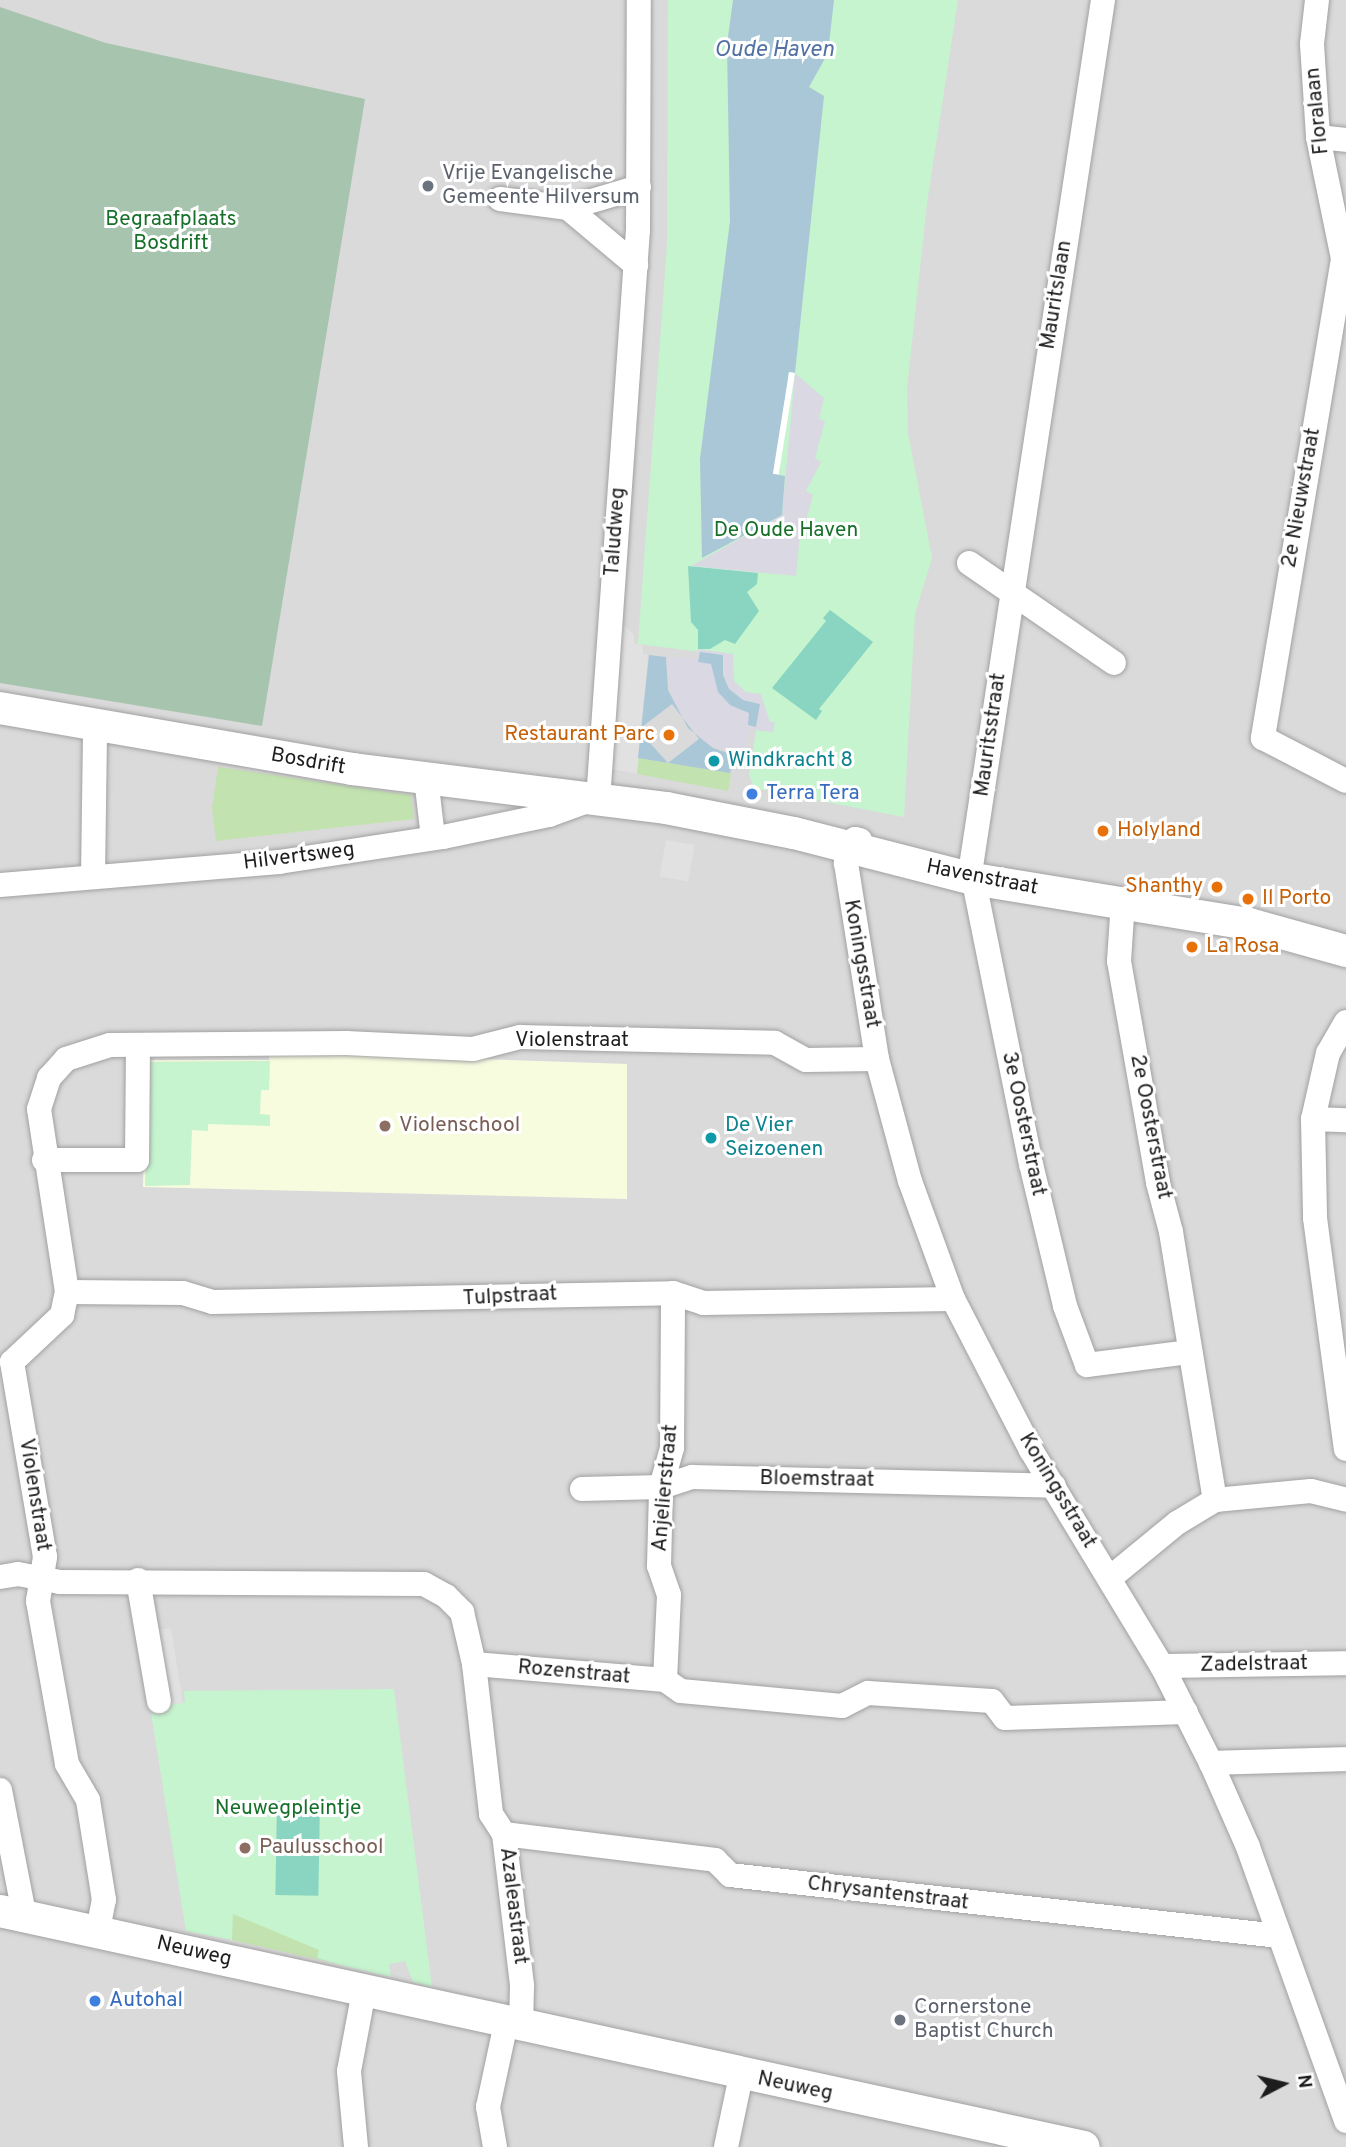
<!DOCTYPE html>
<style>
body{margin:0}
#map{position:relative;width:1346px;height:2147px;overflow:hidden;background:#edebe4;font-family:Overpass,sans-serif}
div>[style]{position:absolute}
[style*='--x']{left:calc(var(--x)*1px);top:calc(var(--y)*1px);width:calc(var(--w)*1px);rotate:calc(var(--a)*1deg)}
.residential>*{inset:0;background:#dbdada;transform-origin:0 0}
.education>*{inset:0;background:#f8fcdf}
.grass>*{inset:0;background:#c2e3af}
.cemetery>*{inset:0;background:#a7c4af}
.park>*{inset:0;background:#c5f4ce}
.pitch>*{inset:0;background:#89d5c1;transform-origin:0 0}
.parking>*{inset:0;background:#e1e1e1;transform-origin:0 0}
.plaza>*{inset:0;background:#dad9e3}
.water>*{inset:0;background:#a9c7d7}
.pier>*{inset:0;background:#fff;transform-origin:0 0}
.roads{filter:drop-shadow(0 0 2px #a1a1a1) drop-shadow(0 0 2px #a1a1a1)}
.minor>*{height:24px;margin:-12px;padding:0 12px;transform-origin:12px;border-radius:12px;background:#fff}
.tertiary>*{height:32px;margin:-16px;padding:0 16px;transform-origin:16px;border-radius:16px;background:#fff}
.dots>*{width:19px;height:19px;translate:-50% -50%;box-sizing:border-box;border:4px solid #fff;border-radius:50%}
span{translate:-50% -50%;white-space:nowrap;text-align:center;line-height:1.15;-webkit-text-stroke:6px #fff;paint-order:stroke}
.street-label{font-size:21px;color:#1d1d1d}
.worship-label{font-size:21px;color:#5b616d}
.left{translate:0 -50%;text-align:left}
.park-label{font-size:21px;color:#167029}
.food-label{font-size:21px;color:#c56008}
.right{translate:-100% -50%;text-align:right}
.culture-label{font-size:21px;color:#0d838f}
.shop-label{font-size:21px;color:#366cbe}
.education-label{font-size:21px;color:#785e54}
.water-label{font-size:23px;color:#5371a3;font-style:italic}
.north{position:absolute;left:1248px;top:2049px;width:70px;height:70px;-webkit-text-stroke:5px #fff;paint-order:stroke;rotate:83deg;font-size:19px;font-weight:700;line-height:28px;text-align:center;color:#1d1d1d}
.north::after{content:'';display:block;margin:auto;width:24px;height:32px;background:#1d1d1d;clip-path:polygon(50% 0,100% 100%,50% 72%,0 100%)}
</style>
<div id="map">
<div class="residential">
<i style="left:0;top:0;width:1346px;height:2147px"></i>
</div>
<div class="education">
<i style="clip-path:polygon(269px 1052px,627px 1064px,627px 1199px,143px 1187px,146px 1060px,269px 1060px)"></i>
</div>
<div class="grass">
<i style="clip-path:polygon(638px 758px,731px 773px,728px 791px,637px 774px)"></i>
<i style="clip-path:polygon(218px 767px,411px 795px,414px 819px,216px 841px,212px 808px)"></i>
<i style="clip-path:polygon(319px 1905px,347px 1966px,232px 1940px,232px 1914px)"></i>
</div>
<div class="cemetery">
<i style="clip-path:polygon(0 7px,106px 43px,365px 99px,262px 726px,0 683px)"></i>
</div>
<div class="park">
<i style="clip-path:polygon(668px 0,958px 0,927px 203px,907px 389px,908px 433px,932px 558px,915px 614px,904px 817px,754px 788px,749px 774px,756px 731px,723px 655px,638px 644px,667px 244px)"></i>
<i style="clip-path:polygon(270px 1061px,269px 1090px,261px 1090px,260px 1114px,270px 1115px,270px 1126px,208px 1124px,208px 1131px,192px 1130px,190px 1185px,145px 1186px,148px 1062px)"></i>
<i style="clip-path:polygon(394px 1689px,432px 1987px,413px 1982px,405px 1961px,389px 1964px,391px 1977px,337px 1964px,317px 1958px,319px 1950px,233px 1914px,232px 1940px,186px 1931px,150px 1707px,185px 1702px,184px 1691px)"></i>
</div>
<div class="pitch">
<i style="clip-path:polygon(688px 566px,758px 573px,757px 584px,747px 592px,759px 611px,735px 644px,725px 640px,710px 649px,698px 649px,698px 630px,691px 622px)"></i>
<i style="clip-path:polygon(830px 610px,873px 642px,819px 709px,822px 711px,816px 720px,772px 688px,826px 621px,823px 618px)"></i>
<i style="left:277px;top:1801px;width:43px;height:94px;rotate:1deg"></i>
</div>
<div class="parking">
<i style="clip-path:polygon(620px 623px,634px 634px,634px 644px,643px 645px,643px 654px,648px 655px,637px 774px,607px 768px)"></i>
<i style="left:666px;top:840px;width:29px;height:37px;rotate:10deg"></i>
<i style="left:171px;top:1628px;width:76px;height:14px;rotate:81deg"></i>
</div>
<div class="plaza">
<i style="clip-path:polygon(795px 373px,824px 398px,819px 419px,825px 421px,815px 458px,821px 462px,806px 491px,813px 495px,805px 525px,801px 525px,796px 576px,691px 566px,782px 515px)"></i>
<i style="clip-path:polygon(evenodd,698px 649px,733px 654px,734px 681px,746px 692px,761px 694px,770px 722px,775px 722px,773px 732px,749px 730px,744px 758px,700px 740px,672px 703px,667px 656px,696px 659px,698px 649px,700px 653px,723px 655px,723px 675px,729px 689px,743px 700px,760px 704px,749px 713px,730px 705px,718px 692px,711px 664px,698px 662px,700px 653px)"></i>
</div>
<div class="water">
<i style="clip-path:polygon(733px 0,834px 0,828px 53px,809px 87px,824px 96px,795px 373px,789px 372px,779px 475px,785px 476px,782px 515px,702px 558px,700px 459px,730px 221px,727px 44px)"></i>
<i style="clip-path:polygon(700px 652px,723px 655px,723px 675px,729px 689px,743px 700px,760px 704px,756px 727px,748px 725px,749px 713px,730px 705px,718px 692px,711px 664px,698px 662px)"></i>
<i style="clip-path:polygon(evenodd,649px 655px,666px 657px,668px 690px,688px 728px,713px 748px,742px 758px,741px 767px,732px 765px,730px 773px,638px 758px,649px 655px,672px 704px,699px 739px,668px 763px,641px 733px,642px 727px,672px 704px)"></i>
</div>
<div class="pier">
<i style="left:789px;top:372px;width:6px;height:103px;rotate:9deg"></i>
</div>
<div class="roads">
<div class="minor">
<i style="--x:1103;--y:0;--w:877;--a:98.66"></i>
<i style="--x:971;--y:867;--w:303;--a:78.6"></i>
<i style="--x:1031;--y:1164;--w:146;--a:76.5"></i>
<i style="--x:1065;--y:1306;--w:63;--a:69.6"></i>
<i style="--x:1087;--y:1365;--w:104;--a:-7.2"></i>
<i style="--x:1317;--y:0;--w:44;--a:96.5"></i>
<i style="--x:1312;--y:44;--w:93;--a:86.3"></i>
<i style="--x:1318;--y:137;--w:125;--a:78.4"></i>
<i style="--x:1343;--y:259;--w:486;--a:99.5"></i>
<i style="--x:1263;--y:738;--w:93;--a:27.4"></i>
<i style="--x:1318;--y:137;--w:28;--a:6"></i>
<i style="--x:500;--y:199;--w:69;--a:7.5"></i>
<i style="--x:568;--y:208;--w:89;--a:40"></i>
<i style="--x:568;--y:208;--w:74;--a:-16.5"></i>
<i style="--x:969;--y:563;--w:176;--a:34.6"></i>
<i style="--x:426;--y:778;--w:60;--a:83.3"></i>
<i style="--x:598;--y:800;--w:571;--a:-85.99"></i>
<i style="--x:638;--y:230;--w:230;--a:-89.8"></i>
<i style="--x:860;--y:840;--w:5;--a:-169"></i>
<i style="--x:855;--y:839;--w:26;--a:111"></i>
<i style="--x:846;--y:863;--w:198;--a:81"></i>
<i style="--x:877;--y:1059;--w:126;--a:74.9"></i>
<i style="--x:910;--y:1181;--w:126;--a:70"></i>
<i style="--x:953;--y:1299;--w:170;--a:62.7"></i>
<i style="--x:1031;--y:1450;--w:253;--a:58.8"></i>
<i style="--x:1162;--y:1666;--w:109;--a:63.2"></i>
<i style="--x:1211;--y:1763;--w:92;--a:66.2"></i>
<i style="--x:1248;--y:1847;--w:291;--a:70.3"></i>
<i style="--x:93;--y:877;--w:150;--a:-89.2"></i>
<i style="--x:0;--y:885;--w:280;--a:-4.7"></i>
<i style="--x:279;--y:862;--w:166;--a:-8.7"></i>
<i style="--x:443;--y:837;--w:108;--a:-11.7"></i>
<i style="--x:549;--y:815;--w:44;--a:-20.1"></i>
<i style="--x:1123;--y:901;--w:60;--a:93.8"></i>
<i style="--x:1119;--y:961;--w:225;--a:80"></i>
<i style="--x:1158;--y:1183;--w:51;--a:75.1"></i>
<i style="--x:1171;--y:1232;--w:272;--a:80.7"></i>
<i style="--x:1346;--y:1022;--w:36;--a:120"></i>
<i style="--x:1328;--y:1053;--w:68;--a:102.8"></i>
<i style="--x:1313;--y:1119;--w:99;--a:88.8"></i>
<i style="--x:1315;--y:1218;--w:233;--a:82.4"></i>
<i style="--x:1313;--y:1119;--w:33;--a:2"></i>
<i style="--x:44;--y:1160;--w:93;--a:0"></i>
<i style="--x:137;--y:1160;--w:114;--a:-89.5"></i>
<i style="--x:67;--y:1292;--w:116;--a:0.5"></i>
<i style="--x:183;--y:1293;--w:31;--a:17"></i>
<i style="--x:213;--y:1302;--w:460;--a:-1.1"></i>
<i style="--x:673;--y:1293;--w:32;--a:18"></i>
<i style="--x:703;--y:1303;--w:250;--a:-0.9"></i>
<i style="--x:582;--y:1489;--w:79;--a:-1.5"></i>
<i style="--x:661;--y:1487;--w:33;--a:-18"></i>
<i style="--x:692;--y:1477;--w:362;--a:1.4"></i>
<i style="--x:0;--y:1577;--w:18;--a:-9"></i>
<i style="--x:18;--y:1574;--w:43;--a:10.8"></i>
<i style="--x:60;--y:1582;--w:364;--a:0.3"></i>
<i style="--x:424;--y:1584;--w:25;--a:29"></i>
<i style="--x:446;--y:1596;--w:23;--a:45"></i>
<i style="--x:462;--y:1612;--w:53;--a:77"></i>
<i style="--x:474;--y:1664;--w:192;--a:4.8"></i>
<i style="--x:665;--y:1680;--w:19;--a:35"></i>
<i style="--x:681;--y:1691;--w:162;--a:5.3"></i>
<i style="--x:842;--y:1706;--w:29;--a:-27"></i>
<i style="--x:868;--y:1693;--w:124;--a:3.7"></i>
<i style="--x:992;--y:1701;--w:21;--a:53"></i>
<i style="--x:1005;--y:1718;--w:181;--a:-1.9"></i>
<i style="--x:1110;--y:1578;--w:87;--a:-39.4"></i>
<i style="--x:1177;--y:1523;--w:44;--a:-31.2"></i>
<i style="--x:1215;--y:1500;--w:96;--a:-5.4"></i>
<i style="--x:1311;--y:1491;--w:36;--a:14"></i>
<i style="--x:138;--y:1580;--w:123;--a:80.2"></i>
<i style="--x:474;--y:1664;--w:151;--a:83.5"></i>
<i style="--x:491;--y:1814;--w:24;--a:57"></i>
<i style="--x:504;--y:1834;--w:153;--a:83.2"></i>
<i style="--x:522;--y:1986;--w:41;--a:91.4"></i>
<i style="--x:1162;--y:1666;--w:184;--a:-0.9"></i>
<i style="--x:665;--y:1680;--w:85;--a:-87.3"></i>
<i style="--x:669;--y:1595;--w:31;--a:-109"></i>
<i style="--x:659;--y:1566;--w:79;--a:-88.5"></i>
<i style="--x:661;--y:1487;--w:41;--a:-74.2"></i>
<i style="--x:672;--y:1448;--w:155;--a:-89.6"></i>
<i style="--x:1211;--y:1763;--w:135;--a:-1.7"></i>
<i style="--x:0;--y:1790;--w:125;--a:79"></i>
<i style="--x:504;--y:1834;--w:213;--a:7"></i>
<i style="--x:715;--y:1860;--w:21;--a:45"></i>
<i style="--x:730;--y:1875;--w:552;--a:6.34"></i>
<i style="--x:98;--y:1930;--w:31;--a:-79"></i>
<i style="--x:104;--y:1900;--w:101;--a:-99.1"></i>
<i style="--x:88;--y:1800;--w:42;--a:-120.3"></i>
<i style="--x:67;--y:1764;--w:166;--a:-100.1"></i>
<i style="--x:38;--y:1601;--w:45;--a:-81"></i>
<i style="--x:45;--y:1557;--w:198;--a:-99.6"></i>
<i style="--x:12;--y:1362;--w:69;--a:-43.2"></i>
<i style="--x:62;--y:1315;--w:24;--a:-78"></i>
<i style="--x:67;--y:1292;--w:185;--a:-98.7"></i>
<i style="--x:39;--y:1109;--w:33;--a:-72"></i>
<i style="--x:49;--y:1078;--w:25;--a:-48"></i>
<i style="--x:66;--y:1059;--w:46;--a:-17.7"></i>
<i style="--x:110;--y:1045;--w:236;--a:-0.5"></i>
<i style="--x:346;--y:1043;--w:127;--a:2.7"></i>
<i style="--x:473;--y:1049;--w:49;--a:-14.3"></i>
<i style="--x:520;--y:1037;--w:255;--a:1.3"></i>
<i style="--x:775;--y:1043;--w:35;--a:29"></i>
<i style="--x:806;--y:1060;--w:71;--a:-0.8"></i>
<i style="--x:356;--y:2147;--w:76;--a:-95.3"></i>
<i style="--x:349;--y:2071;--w:81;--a:-79.4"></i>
<i style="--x:495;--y:2147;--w:41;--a:-99.9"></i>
<i style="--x:488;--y:2107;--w:86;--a:-77.9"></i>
<i style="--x:726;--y:2147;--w:73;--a:-78.1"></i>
</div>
<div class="tertiary">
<i style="--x:0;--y:708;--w:358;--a:9.8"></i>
<i style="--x:353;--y:769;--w:315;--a:7.1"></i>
<i style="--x:666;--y:808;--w:130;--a:11.1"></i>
<i style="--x:794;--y:833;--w:185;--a:14.4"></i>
<i style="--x:973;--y:879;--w:280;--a:9.3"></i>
<i style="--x:1249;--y:924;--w:101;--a:15.6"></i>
<i style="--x:0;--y:1911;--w:1109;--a:12.28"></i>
</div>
</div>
<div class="dots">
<i style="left:428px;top:186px;background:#6b7280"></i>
<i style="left:669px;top:735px;background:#e8710a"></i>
<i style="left:714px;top:761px;background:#0f9aa8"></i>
<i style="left:752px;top:794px;background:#3f7fe0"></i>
<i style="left:1103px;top:831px;background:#e8710a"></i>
<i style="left:1217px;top:887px;background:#e8710a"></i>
<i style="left:1248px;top:899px;background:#e8710a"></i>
<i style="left:1192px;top:947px;background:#e8710a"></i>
<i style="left:385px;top:1126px;background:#8d6e63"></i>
<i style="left:711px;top:1138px;background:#0f9aa8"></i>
<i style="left:245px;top:1848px;background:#8d6e63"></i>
<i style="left:95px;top:2001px;background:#3f7fe0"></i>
<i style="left:900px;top:2020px;background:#6b7280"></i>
</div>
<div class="street-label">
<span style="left:1318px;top:111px;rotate:-96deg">Floralaan</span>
<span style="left:1057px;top:295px;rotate:-81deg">Mauritslaan</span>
<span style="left:1302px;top:498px;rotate:-80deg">2e Nieuwstraat</span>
<span style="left:616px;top:532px;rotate:-86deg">Taludweg</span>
<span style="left:991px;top:735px;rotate:-82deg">Mauritsstraat</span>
<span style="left:308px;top:762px;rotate:10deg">Bosdrift</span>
<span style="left:299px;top:857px;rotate:-7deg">Hilvertsweg</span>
<span style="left:982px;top:878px;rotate:11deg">Havenstraat</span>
<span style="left:861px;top:964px;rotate:80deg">Koningsstraat</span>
<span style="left:572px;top:1041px">Violenstraat</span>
<span style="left:1023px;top:1124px;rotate:78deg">3e Oosterstraat</span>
<span style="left:1150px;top:1127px;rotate:79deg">2e Oosterstraat</span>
<span style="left:510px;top:1297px;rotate:-3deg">Tulpstraat</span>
<span style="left:817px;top:1480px;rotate:1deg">Bloemstraat</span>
<span style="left:666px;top:1488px;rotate:-85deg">Anjelierstraat</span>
<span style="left:1057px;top:1491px;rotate:59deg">Koningsstraat</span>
<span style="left:34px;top:1495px;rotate:81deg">Violenstraat</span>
<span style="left:1254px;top:1665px;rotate:-1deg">Zadelstraat</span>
<span style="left:574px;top:1673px;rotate:5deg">Rozenstraat</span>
<span style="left:888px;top:1894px;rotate:7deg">Chrysantenstraat</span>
<span style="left:513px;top:1906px;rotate:83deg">Azaleastraat</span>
<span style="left:194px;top:1952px;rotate:13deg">Neuweg</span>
<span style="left:795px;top:2087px;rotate:12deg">Neuweg</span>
</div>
<div class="worship-label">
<span class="left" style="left:442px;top:186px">Vrije Evangelische<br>Gemeente Hilversum</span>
<span class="left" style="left:914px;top:2020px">Cornerstone<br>Baptist Church</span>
</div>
<div class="park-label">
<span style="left:171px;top:232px">Begraafplaats<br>Bosdrift</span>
<span style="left:786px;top:531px">De Oude Haven</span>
<span style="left:288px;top:1809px">Neuwegpleintje</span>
</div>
<div class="food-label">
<span class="right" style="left:655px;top:735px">Restaurant Parc</span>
<span class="left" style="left:1117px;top:831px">Holyland</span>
<span class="right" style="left:1203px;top:887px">Shanthy</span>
<span class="left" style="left:1262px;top:899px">Il Porto</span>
<span class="left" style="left:1206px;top:947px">La Rosa</span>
</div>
<div class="culture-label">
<span class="left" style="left:728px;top:761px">Windkracht 8</span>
<span class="left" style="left:725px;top:1138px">De Vier<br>Seizoenen</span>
</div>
<div class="shop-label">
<span class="left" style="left:766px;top:794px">Terra Tera</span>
<span class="left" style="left:109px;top:2001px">Autohal</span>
</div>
<div class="education-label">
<span class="left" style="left:399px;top:1126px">Violenschool</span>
<span class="left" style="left:259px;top:1848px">Paulusschool</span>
</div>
<div class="water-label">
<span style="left:774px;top:51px">Oude Haven</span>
</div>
<div class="north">N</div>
</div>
